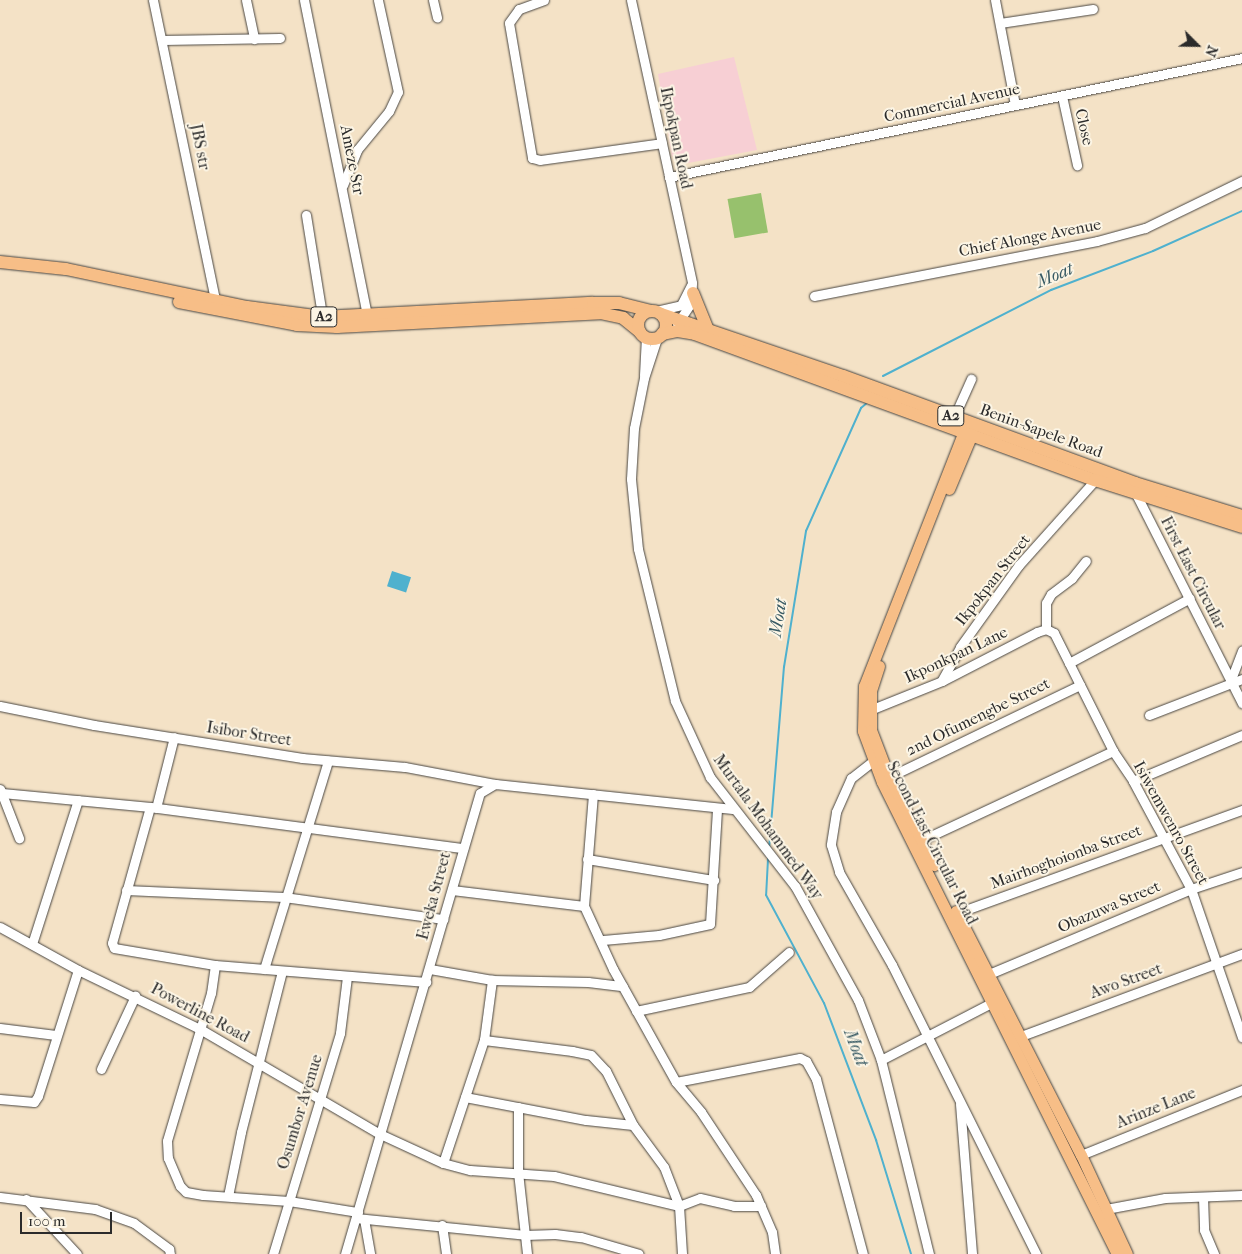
<!DOCTYPE html>
<style>
body{margin:0}
#map{position:relative;width:1242px;height:1254px;overflow:hidden;background:#f4e2c6;font-family:"IM FELL French Canon",serif}
div>[style]{position:absolute}
[style*='--x']{left:calc(var(--x)*1px);top:calc(var(--y)*1px);width:calc(var(--w)*1px);rotate:calc(var(--a)*1deg)}
.built>*{inset:0;background:#f7cfd4}
.green>*{inset:0;background:#97c16d;transform-origin:0 0}
.water>*{inset:0;background:#4fb1ce;transform-origin:0 0}
.stream>*{height:2px;margin:-1px;padding:0 1px;transform-origin:1px;border-radius:1px;background:#4fb1ce}
.roads{filter:drop-shadow(0 0 1px #494642) drop-shadow(0 0 1px #494642)}
.minor>*{height:9px;margin:-4.5px;padding:0 4.5px;transform-origin:4.5px;border-radius:4.5px;background:#fff}
.major>*{height:11px;margin:-5.5px;padding:0 5.5px;transform-origin:5.5px;border-radius:5.5px;background:#f7be87}
.highway>*{height:12px;margin:-6px;padding:0 6px;transform-origin:6px;border-radius:6px;background:#f7be87}
.highway>.ring{margin:-6px;padding:0;box-sizing:content-box;background:none;border:12px solid #f7be87;border-radius:50%}
span{translate:-50% -50%;white-space:nowrap;text-align:center;line-height:1.15;-webkit-text-stroke:4px #fcf5e5;paint-order:stroke}
.shield-label span{padding:1px 4px;background:#fcf5e5;border:1px solid;border-radius:4px;-webkit-text-stroke-width:0}
.shield-label{font-size:15px;color:#2b2b2b;font-weight:700}
.street-label{font-size:16px;color:#2b2b2b}
.water-label{font-size:18px;color:#385a64;font-style:italic}
.north{position:absolute;left:1172px;top:20px;width:50px;height:50px;-webkit-text-stroke:4px #fcf5e5;paint-order:stroke;rotate:113deg;font-size:14px;font-weight:700;line-height:20px;text-align:center;color:#2b2b2b}
.north::after{content:'';display:block;margin:auto;width:18px;height:22px;background:#2b2b2b;clip-path:polygon(50% 0,100% 100%,50% 72%,0 100%)}
.scale{position:absolute;left:20px;top:1212px;width:92px;height:22px;box-sizing:border-box;border:2px solid #2b2b2b;border-top:0;padding-left:6px;font-size:15px;line-height:18px;white-space:nowrap;color:#2b2b2b;-webkit-text-stroke:4px #fcf5e5;paint-order:stroke}
</style>
<div id="map">
<div class="built">
<i style="clip-path:polygon(734px 57px,757px 150px,683px 164px,672px 156px,658px 74px)"></i>
</div>
<div class="green">
<i style="left:761px;top:193px;width:40px;height:34px;rotate:80deg"></i>
</div>
<div class="water">
<i style="left:392px;top:571px;width:20px;height:16px;rotate:18deg"></i>
</div>
<div class="stream">
<i style="--x:883;--y:376;--w:189;--a:-27.1"></i>
<i style="--x:1051;--y:290;--w:109;--a:-20.9"></i>
<i style="--x:1153;--y:251;--w:98;--a:-24.2"></i>
<i style="--x:769;--y:849;--w:183;--a:-85.3"></i>
<i style="--x:784;--y:667;--w:138;--a:-80.8"></i>
<i style="--x:806;--y:531;--w:135;--a:-65.9"></i>
<i style="--x:861;--y:408;--w:8;--a:-40"></i>
<i style="--x:768;--y:859;--w:36;--a:93"></i>
<i style="--x:766;--y:895;--w:123;--a:61.8"></i>
<i style="--x:824;--y:1003;--w:147;--a:69.2"></i>
<i style="--x:876;--y:1140;--w:119;--a:72.9"></i>
</div>
<div class="roads">
<div class="minor">
<i style="--x:153;--y:0;--w:306;--a:78.3"></i>
<i style="--x:246;--y:0;--w:40;--a:78"></i>
<i style="--x:304;--y:0;--w:325;--a:78.7"></i>
<i style="--x:433;--y:0;--w:18;--a:77"></i>
<i style="--x:544;--y:0;--w:27;--a:160"></i>
<i style="--x:519;--y:9;--w:17;--a:126"></i>
<i style="--x:509;--y:23;--w:137;--a:80.3"></i>
<i style="--x:532;--y:158;--w:8;--a:14"></i>
<i style="--x:540;--y:160;--w:123;--a:-7.9"></i>
<i style="--x:631;--y:0;--w:289;--a:77.8"></i>
<i style="--x:692;--y:283;--w:20;--a:93"></i>
<i style="--x:691;--y:303;--w:25;--a:124"></i>
<i style="--x:995;--y:0;--w:107;--a:79.2"></i>
<i style="--x:1000;--y:23;--w:94;--a:-8.6"></i>
<i style="--x:163;--y:40;--w:117;--a:-1"></i>
<i style="--x:1062;--y:96;--w:71;--a:77.7"></i>
<i style="--x:669;--y:177;--w:585;--a:-11.73"></i>
<i style="--x:343;--y:185;--w:38;--a:-68"></i>
<i style="--x:357;--y:150;--w:50;--a:-50.6"></i>
<i style="--x:389;--y:111;--w:21;--a:-65"></i>
<i style="--x:398;--y:92;--w:94;--a:-102.3"></i>
<i style="--x:306;--y:215;--w:107;--a:80.9"></i>
<i style="--x:814;--y:296;--w:288;--a:-11"></i>
<i style="--x:1097;--y:241;--w:50;--a:-15.2"></i>
<i style="--x:1145;--y:228;--w:108;--a:-25.9"></i>
<i style="--x:656;--y:311;--w:26;--a:-13"></i>
<i style="--x:681;--y:305;--w:22;--a:-63"></i>
<i style="--x:657;--y:338;--w:42;--a:108"></i>
<i style="--x:644;--y:378;--w:51;--a:101.3"></i>
<i style="--x:634;--y:428;--w:51;--a:93.4"></i>
<i style="--x:631;--y:479;--w:70;--a:84.3"></i>
<i style="--x:638;--y:549;--w:156;--a:76.3"></i>
<i style="--x:675;--y:701;--w:84;--a:65.3"></i>
<i style="--x:710;--y:777;--w:138;--a:52.1"></i>
<i style="--x:795;--y:886;--w:130;--a:61.1"></i>
<i style="--x:858;--y:1000;--w:64;--a:69"></i>
<i style="--x:881;--y:1060;--w:200;--a:76.1"></i>
<i style="--x:644;--y:375;--w:37;--a:-87"></i>
<i style="--x:954;--y:417;--w:42;--a:-65.9"></i>
<i style="--x:1135;--y:492;--w:237;--a:63.1"></i>
<i style="--x:1046;--y:629;--w:26;--a:-90"></i>
<i style="--x:1046;--y:603;--w:10;--a:-61"></i>
<i style="--x:1051;--y:594;--w:26;--a:-37"></i>
<i style="--x:1072;--y:578;--w:22;--a:-51"></i>
<i style="--x:1069;--y:663;--w:137;--a:-28.2"></i>
<i style="--x:942;--y:680;--w:38;--a:-61"></i>
<i style="--x:960;--y:647;--w:101;--a:-54.3"></i>
<i style="--x:1019;--y:565;--w:114;--a:-48.2"></i>
<i style="--x:1230;--y:682;--w:34;--a:-69"></i>
<i style="--x:0;--y:706;--w:96;--a:11.4"></i>
<i style="--x:94;--y:725;--w:211;--a:9"></i>
<i style="--x:302;--y:758;--w:103;--a:5"></i>
<i style="--x:405;--y:767;--w:92;--a:10.7"></i>
<i style="--x:870;--y:710;--w:78;--a:-21.9"></i>
<i style="--x:942;--y:681;--w:107;--a:-27.3"></i>
<i style="--x:1037;--y:632;--w:9;--a:-18"></i>
<i style="--x:1046;--y:629;--w:9;--a:27"></i>
<i style="--x:1054;--y:633;--w:132;--a:63.4"></i>
<i style="--x:1113;--y:751;--w:36;--a:56"></i>
<i style="--x:1133;--y:781;--w:123;--a:61.8"></i>
<i style="--x:1191;--y:889;--w:157;--a:71"></i>
<i style="--x:1149;--y:715;--w:100;--a:-21.2"></i>
<i style="--x:873;--y:761;--w:28;--a:142"></i>
<i style="--x:851;--y:778;--w:37;--a:114"></i>
<i style="--x:836;--y:812;--w:33;--a:99"></i>
<i style="--x:831;--y:845;--w:28;--a:73"></i>
<i style="--x:839;--y:872;--w:107;--a:60.3"></i>
<i style="--x:892;--y:965;--w:323;--a:63.5"></i>
<i style="--x:889;--y:777;--w:212;--a:-25.7"></i>
<i style="--x:1133;--y:781;--w:118;--a:-22.9"></i>
<i style="--x:0;--y:789;--w:53;--a:68.8"></i>
<i style="--x:2;--y:793;--w:149;--a:5.4"></i>
<i style="--x:150;--y:807;--w:316;--a:7.5"></i>
<i style="--x:593;--y:794;--w:112;--a:94.6"></i>
<i style="--x:584;--y:906;--w:69;--a:65.3"></i>
<i style="--x:613;--y:969;--w:129;--a:60.9"></i>
<i style="--x:676;--y:1082;--w:39;--a:50"></i>
<i style="--x:701;--y:1112;--w:100;--a:56.5"></i>
<i style="--x:756;--y:1195;--w:40;--a:66.6"></i>
<i style="--x:772;--y:1232;--w:22;--a:82"></i>
<i style="--x:150;--y:807;--w:141;--a:105.6"></i>
<i style="--x:112;--y:943;--w:5;--a:68"></i>
<i style="--x:114;--y:948;--w:102;--a:9.6"></i>
<i style="--x:215;--y:965;--w:212;--a:4.6"></i>
<i style="--x:156;--y:808;--w:73;--a:-75.8"></i>
<i style="--x:922;--y:840;--w:211;--a:-25"></i>
<i style="--x:587;--y:859;--w:129;--a:9.4"></i>
<i style="--x:126;--y:890;--w:158;--a:2.5"></i>
<i style="--x:284;--y:897;--w:161;--a:7.9"></i>
<i style="--x:452;--y:890;--w:133;--a:6.9"></i>
<i style="--x:957;--y:913;--w:303;--a:-19.9"></i>
<i style="--x:0;--y:927;--w:89;--a:28.9"></i>
<i style="--x:78;--y:970;--w:136;--a:25.8"></i>
<i style="--x:200;--y:1029;--w:208;--a:30.3"></i>
<i style="--x:380;--y:1134;--w:69;--a:24.7"></i>
<i style="--x:443;--y:1163;--w:28;--a:15"></i>
<i style="--x:470;--y:1170;--w:84;--a:4.1"></i>
<i style="--x:554;--y:1176;--w:129;--a:13.5"></i>
<i style="--x:679;--y:1206;--w:22;--a:-21"></i>
<i style="--x:700;--y:1198;--w:35;--a:13"></i>
<i style="--x:734;--y:1206;--w:27;--a:0"></i>
<i style="--x:603;--y:940;--w:56;--a:-5.1"></i>
<i style="--x:659;--y:935;--w:52;--a:-12.2"></i>
<i style="--x:710;--y:924;--w:115;--a:-86.5"></i>
<i style="--x:32;--y:944;--w:151;--a:-72.3"></i>
<i style="--x:215;--y:965;--w:28;--a:98"></i>
<i style="--x:211;--y:993;--w:154;--a:106.6"></i>
<i style="--x:167;--y:1141;--w:17;--a:87"></i>
<i style="--x:168;--y:1158;--w:30;--a:67"></i>
<i style="--x:180;--y:1186;--w:8;--a:45"></i>
<i style="--x:186;--y:1192;--w:17;--a:10"></i>
<i style="--x:203;--y:1195;--w:86;--a:4"></i>
<i style="--x:289;--y:1201;--w:70;--a:9.1"></i>
<i style="--x:264;--y:969;--w:218;--a:-72.9"></i>
<i style="--x:430;--y:969;--w:63;--a:10.1"></i>
<i style="--x:492;--y:980;--w:96;--a:1.2"></i>
<i style="--x:588;--y:982;--w:35;--a:7"></i>
<i style="--x:989;--y:974;--w:219;--a:-22.8"></i>
<i style="--x:1191;--y:889;--w:54;--a:-18.4"></i>
<i style="--x:636;--y:1011;--w:116;--a:-12"></i>
<i style="--x:749;--y:987;--w:53;--a:-41.2"></i>
<i style="--x:0;--y:1028;--w:56;--a:7.1"></i>
<i style="--x:1021;--y:1036;--w:236;--a:-20.4"></i>
<i style="--x:484;--y:1040;--w:89;--a:7.1"></i>
<i style="--x:572;--y:1051;--w:19;--a:12"></i>
<i style="--x:591;--y:1055;--w:22;--a:47"></i>
<i style="--x:606;--y:1071;--w:60;--a:63.4"></i>
<i style="--x:633;--y:1125;--w:52;--a:53.6"></i>
<i style="--x:664;--y:1167;--w:42;--a:69"></i>
<i style="--x:679;--y:1206;--w:48;--a:86.4"></i>
<i style="--x:881;--y:1060;--w:131;--a:-27.3"></i>
<i style="--x:101;--y:1069;--w:81;--a:-65"></i>
<i style="--x:676;--y:1082;--w:126;--a:-11"></i>
<i style="--x:800;--y:1058;--w:7;--a:27"></i>
<i style="--x:806;--y:1061;--w:21;--a:61"></i>
<i style="--x:816;--y:1079;--w:181;--a:75"></i>
<i style="--x:465;--y:1097;--w:123;--a:10.8"></i>
<i style="--x:586;--y:1120;--w:47;--a:6.1"></i>
<i style="--x:0;--y:1099;--w:34;--a:5"></i>
<i style="--x:34;--y:1102;--w:7;--a:-56"></i>
<i style="--x:38;--y:1096;--w:132;--a:-72.4"></i>
<i style="--x:960;--y:1104;--w:150;--a:85.4"></i>
<i style="--x:518;--y:1107;--w:65;--a:90"></i>
<i style="--x:518;--y:1172;--w:82;--a:83.7"></i>
<i style="--x:1081;--y:1155;--w:174;--a:-22"></i>
<i style="--x:443;--y:1163;--w:130;--a:-71.6"></i>
<i style="--x:484;--y:1040;--w:61;--a:-82.4"></i>
<i style="--x:228;--y:1196;--w:65;--a:-78.5"></i>
<i style="--x:241;--y:1132;--w:166;--a:-75.7"></i>
<i style="--x:0;--y:1197;--w:96;--a:7.2"></i>
<i style="--x:95;--y:1209;--w:41;--a:19.7"></i>
<i style="--x:134;--y:1223;--w:44;--a:36.6"></i>
<i style="--x:169;--y:1249;--w:5;--a:79"></i>
<i style="--x:1203;--y:1197;--w:33;--a:88"></i>
<i style="--x:1204;--y:1230;--w:26;--a:67"></i>
<i style="--x:26;--y:1199;--w:75;--a:47.2"></i>
<i style="--x:1106;--y:1209;--w:60;--a:-10.6"></i>
<i style="--x:1165;--y:1198;--w:77;--a:-2.2"></i>
<i style="--x:356;--y:1218;--w:170;--a:5.7"></i>
<i style="--x:525;--y:1235;--w:30;--a:-2"></i>
<i style="--x:555;--y:1234;--w:26;--a:7"></i>
<i style="--x:581;--y:1237;--w:60;--a:16.3"></i>
<i style="--x:364;--y:1219;--w:36;--a:80"></i>
<i style="--x:442;--y:1225;--w:29;--a:82"></i>
<i style="--x:273;--y:1254;--w:231;--a:-73.1"></i>
<i style="--x:340;--y:1033;--w:56;--a:-82.9"></i>
<i style="--x:345;--y:1254;--w:480;--a:-73.7"></i>
<i style="--x:480;--y:793;--w:17;--a:-31"></i>
<i style="--x:495;--y:784;--w:239;--a:6"></i>
</div>
<div class="major">
<i style="--x:964;--y:431;--w:274;--a:111.4"></i>
<i style="--x:864;--y:686;--w:45;--a:91.3"></i>
<i style="--x:863;--y:731;--w:54;--a:69.6"></i>
<i style="--x:882;--y:782;--w:527;--a:63.53"></i>
<i style="--x:949;--y:489;--w:60;--a:-67.3"></i>
<i style="--x:879;--y:666;--w:25;--a:108"></i>
<i style="--x:871;--y:690;--w:40;--a:90"></i>
<i style="--x:871;--y:730;--w:50;--a:69"></i>
<i style="--x:889;--y:777;--w:99;--a:62.9"></i>
<i style="--x:956;--y:911;--w:274;--a:62.9"></i>
<i style="--x:1081;--y:1155;--w:109;--a:65.1"></i>
</div>
<div class="highway">
<i style="--x:0;--y:262;--w:66;--a:6.1"></i>
<i style="--x:66;--y:269;--w:185;--a:11.9"></i>
<i style="--x:247;--y:307;--w:76;--a:7.6"></i>
<i style="--x:322;--y:317;--w:271;--a:-3"></i>
<i style="--x:593;--y:303;--w:26;--a:0"></i>
<i style="--x:619;--y:303;--w:33;--a:14"></i>
<i style="--x:693;--y:293;--w:40;--a:68"></i>
<i style="--x:179;--y:302;--w:120;--a:11"></i>
<i style="--x:297;--y:325;--w:40;--a:2.9"></i>
<i style="--x:337;--y:327;--w:263;--a:-3"></i>
<i style="--x:600;--y:313;--w:24;--a:12"></i>
<i style="--x:623;--y:318;--w:21;--a:39"></i>
<i class="ring" style="left:638px;top:311px;width:16px;height:16px"></i>
<i style="--x:661;--y:314;--w:192;--a:18.8"></i>
<i style="--x:843;--y:376;--w:311;--a:20.1"></i>
<i style="--x:1135;--y:483;--w:112;--a:17.1"></i>
<i style="--x:662;--y:334;--w:16;--a:-11"></i>
<i style="--x:678;--y:331;--w:17;--a:10"></i>
<i style="--x:695;--y:334;--w:426;--a:20.1"></i>
<i style="--x:1095;--y:480;--w:154;--a:17.7"></i>
</div>
</div>
<div class="shield-label">
<span style="left:324px;top:317px">A2</span>
<span style="left:951px;top:416px">A2</span>
</div>
<div class="street-label">
<span style="left:952px;top:103px;rotate:-12deg">Commercial Avenue</span>
<span style="left:1084px;top:127px;rotate:77deg">Close</span>
<span style="left:676px;top:138px;rotate:78deg">Ikpokpan Road</span>
<span style="left:200px;top:147px;rotate:79deg">JBS str</span>
<span style="left:352px;top:160px;rotate:79deg">Ameze Str</span>
<span style="left:1030px;top:238px;rotate:-11deg">Chief Alonge Avenue</span>
<span style="left:1041px;top:431px;rotate:20deg">Benin-Sapele Road</span>
<span style="left:1193px;top:573px;rotate:63deg">First East Circular</span>
<span style="left:993px;top:580px;rotate:-52deg">Ikpokpan Street</span>
<span style="left:956px;top:655px;rotate:-25deg">Ikponkpan Lane</span>
<span style="left:978px;top:717px;rotate:-26deg">2nd Ofumengbe Street</span>
<span style="left:249px;top:734px;rotate:9deg">Isibor Street</span>
<span style="left:1171px;top:823px;rotate:61deg">Isiwemwenro Street</span>
<span style="left:768px;top:827px;rotate:54deg">Murtala Mohammed Way</span>
<span style="left:932px;top:843px;rotate:63deg">Second East Circular Road</span>
<span style="left:1066px;top:857px;rotate:-20deg">Mairhoghoionba Street</span>
<span style="left:434px;top:896px;rotate:-75deg">Eweka Street</span>
<span style="left:1109px;top:907px;rotate:-23deg">Obazuwa Street</span>
<span style="left:1126px;top:981px;rotate:-20deg">Awo Street</span>
<span style="left:200px;top:1013px;rotate:28deg">Powerline Road</span>
<span style="left:1156px;top:1108px;rotate:-22deg">Arinze Lane</span>
<span style="left:300px;top:1112px;rotate:-73deg">Osumbor Avenue</span>
</div>
<div class="water-label">
<span style="left:1055px;top:276px;rotate:-23deg">Moat</span>
<span style="left:779px;top:618px;rotate:-81deg">Moat</span>
<span style="left:855px;top:1048px;rotate:69deg">Moat</span>
</div>
<div class="north">N</div>
<div class="scale">100 m</div>
</div>
